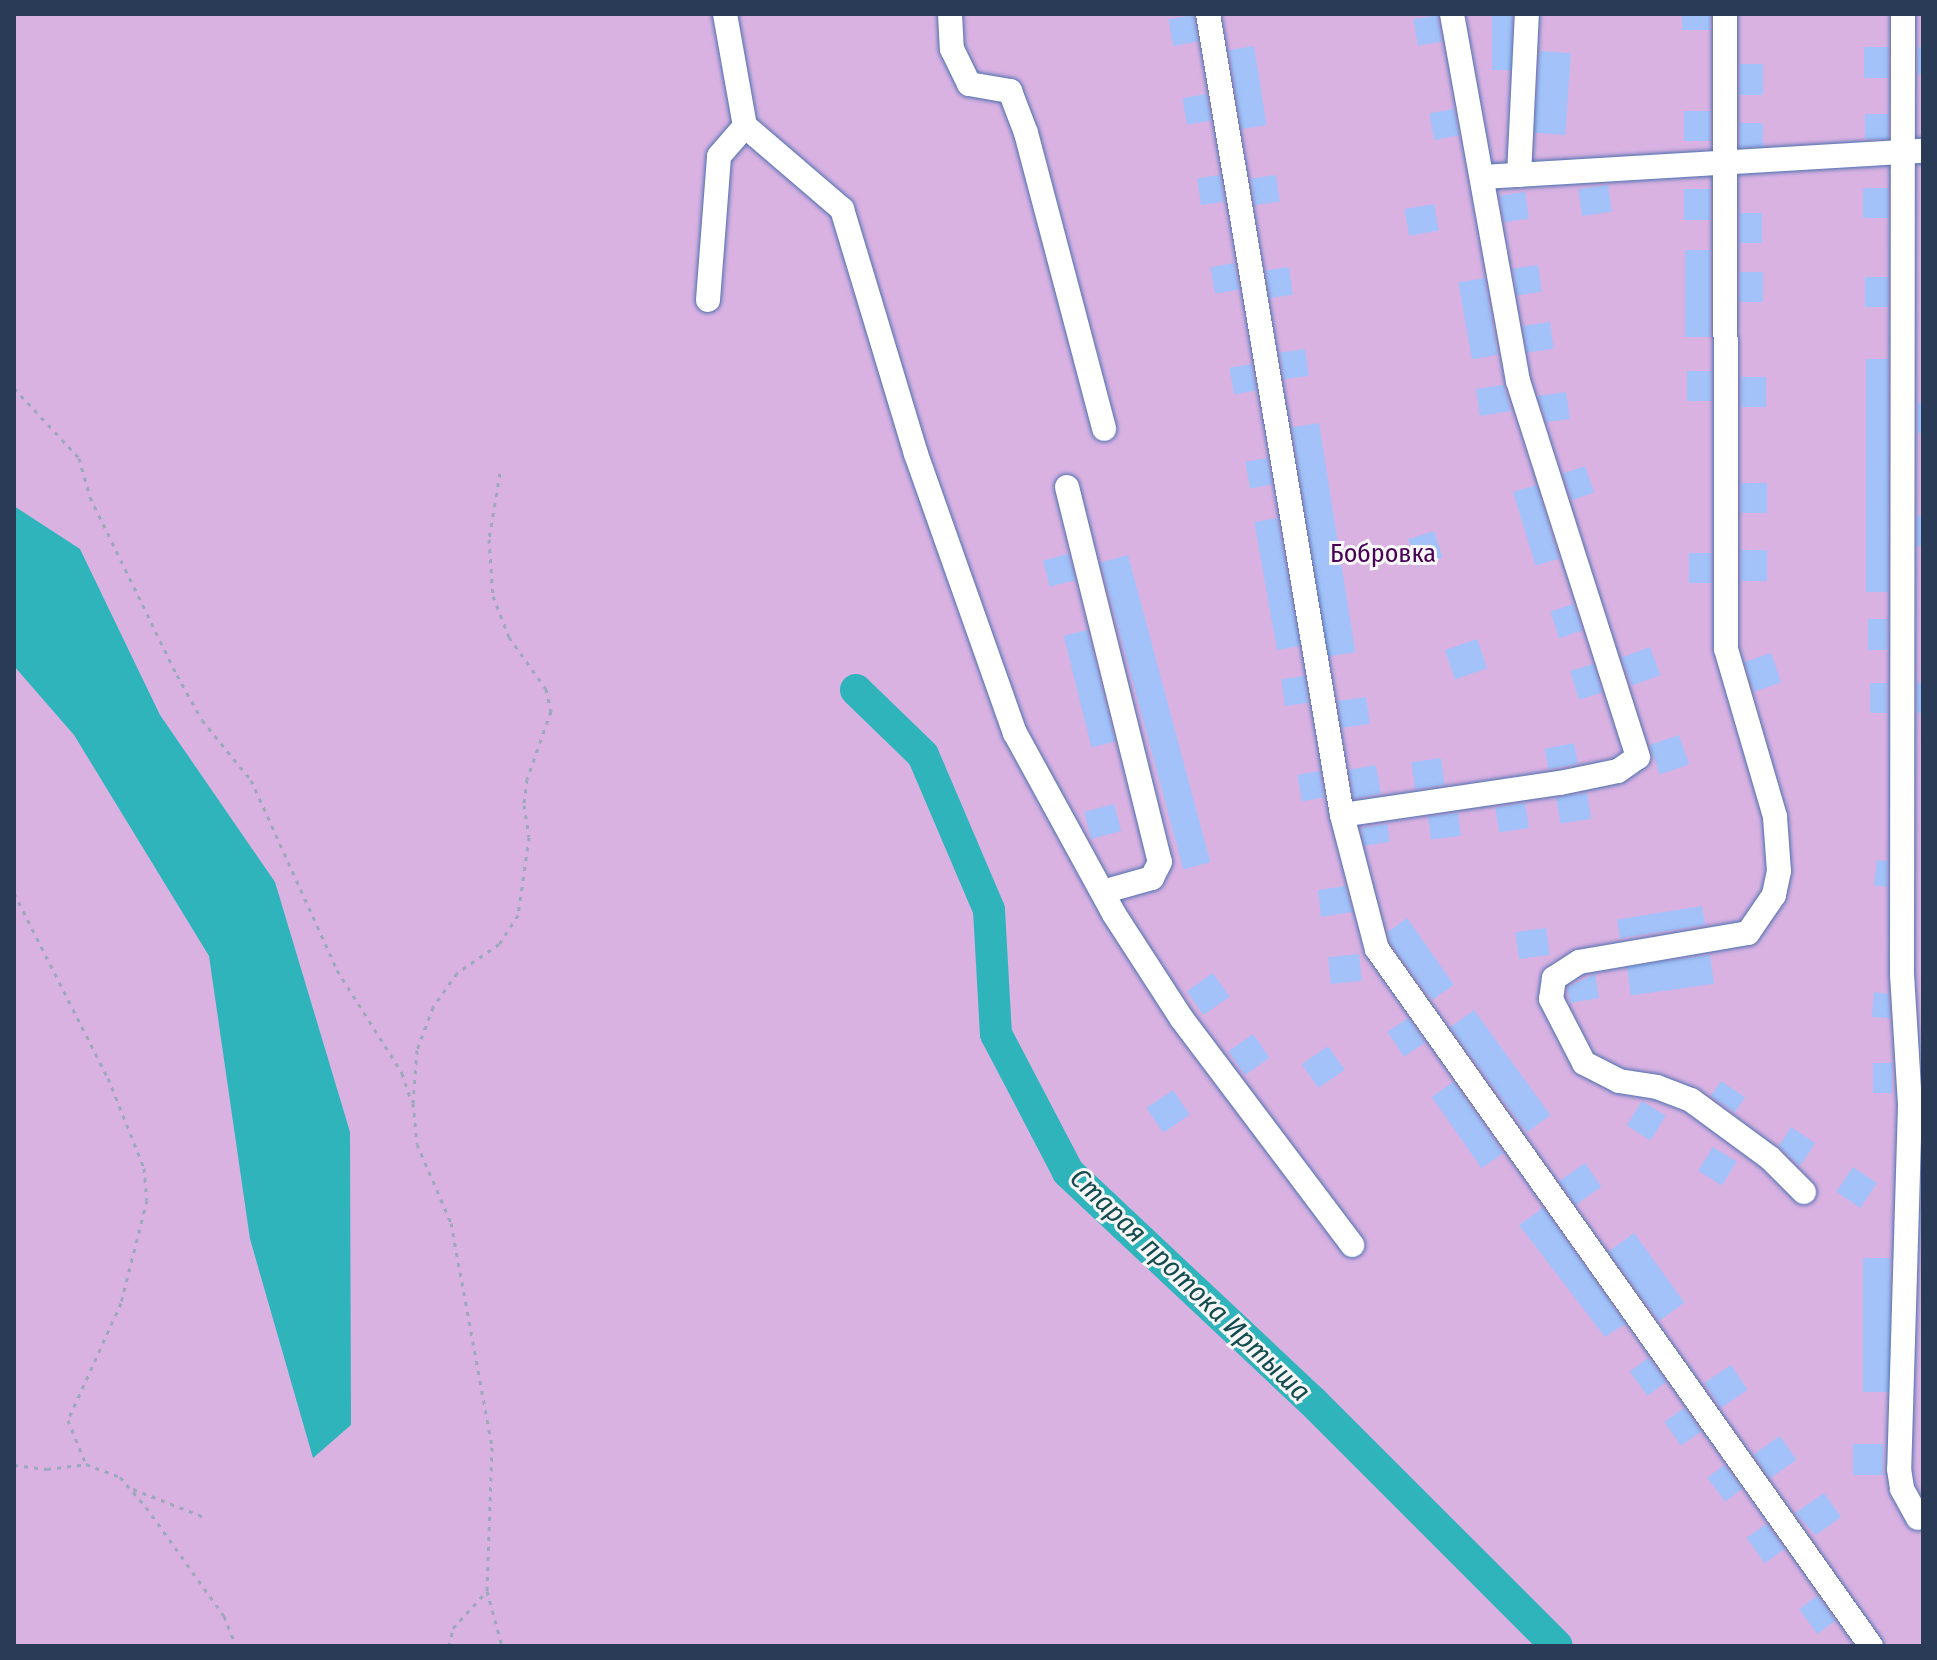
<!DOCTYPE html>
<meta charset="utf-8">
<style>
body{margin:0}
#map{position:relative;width:1937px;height:1660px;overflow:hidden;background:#e1eaf8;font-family:"Fira Sans Condensed",sans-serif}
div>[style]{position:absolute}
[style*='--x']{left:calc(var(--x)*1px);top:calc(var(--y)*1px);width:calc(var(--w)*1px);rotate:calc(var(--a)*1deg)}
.green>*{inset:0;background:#dab2e2;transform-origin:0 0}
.water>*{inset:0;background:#2fb4bc}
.river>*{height:32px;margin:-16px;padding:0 16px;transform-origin:16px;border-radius:16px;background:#2fb4bc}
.building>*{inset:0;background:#a2c2f9;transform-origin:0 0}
.path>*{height:3px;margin-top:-1.5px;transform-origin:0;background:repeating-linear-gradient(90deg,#9ca8bb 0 4px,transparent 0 10px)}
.roads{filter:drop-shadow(0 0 2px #4c70b0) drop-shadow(0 0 2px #4c70b0)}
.minor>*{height:24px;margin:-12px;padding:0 12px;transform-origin:12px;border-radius:12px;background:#fff}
span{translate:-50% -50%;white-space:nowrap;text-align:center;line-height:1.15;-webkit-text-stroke:6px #f7f7f7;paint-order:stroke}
.park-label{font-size:26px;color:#490155}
.water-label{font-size:28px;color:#134b4e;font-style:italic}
.frame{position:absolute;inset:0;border:16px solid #2a3b57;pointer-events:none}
</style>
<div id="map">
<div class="green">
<i style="left:14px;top:14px;width:1909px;height:1632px"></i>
</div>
<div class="water">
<i style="clip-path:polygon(14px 506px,80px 549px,160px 715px,275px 882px,350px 1132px,351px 1425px,313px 1458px,250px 1239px,209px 956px,74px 735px,14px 666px)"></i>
</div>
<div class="river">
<i style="--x:856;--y:690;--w:93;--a:44.1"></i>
<i style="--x:923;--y:755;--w:168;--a:66.9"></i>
<i style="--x:989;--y:910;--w:124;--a:86.8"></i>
<i style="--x:996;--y:1034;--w:156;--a:62.4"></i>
<i style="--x:1068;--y:1172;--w:335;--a:43.2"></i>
<i style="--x:1312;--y:1401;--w:346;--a:45"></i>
</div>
<div class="building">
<i style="left:1492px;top:14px;width:20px;height:56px"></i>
<i style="left:1682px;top:14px;width:28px;height:16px"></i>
<i style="left:1193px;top:15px;width:27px;height:25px;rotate:80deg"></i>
<i style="left:1437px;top:15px;width:27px;height:24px;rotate:80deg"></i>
<i style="left:1254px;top:46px;width:80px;height:25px;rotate:81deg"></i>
<i style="left:1864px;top:47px;width:24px;height:31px"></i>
<i style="left:1918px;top:47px;width:5px;height:27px"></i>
<i style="left:1540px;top:51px;width:31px;height:82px;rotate:4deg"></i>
<i style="left:1740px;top:64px;width:23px;height:31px"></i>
<i style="left:1206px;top:94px;width:27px;height:24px;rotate:80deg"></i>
<i style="left:1454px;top:109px;width:27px;height:25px;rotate:80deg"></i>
<i style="left:1684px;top:111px;width:26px;height:30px"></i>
<i style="left:1865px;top:114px;width:23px;height:25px"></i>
<i style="left:1740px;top:123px;width:23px;height:24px"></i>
<i style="left:1220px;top:175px;width:27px;height:23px;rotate:82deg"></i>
<i style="left:1276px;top:175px;width:27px;height:25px;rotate:82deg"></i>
<i style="left:1608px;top:185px;width:27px;height:30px;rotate:82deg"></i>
<i style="left:1863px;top:188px;width:25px;height:30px"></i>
<i style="left:1684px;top:189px;width:26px;height:31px"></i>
<i style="left:1525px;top:192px;width:27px;height:25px;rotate:82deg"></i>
<i style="left:1434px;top:204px;width:27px;height:30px;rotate:80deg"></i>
<i style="left:1740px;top:213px;width:22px;height:30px"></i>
<i style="left:1685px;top:250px;width:25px;height:87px"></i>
<i style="left:1234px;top:263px;width:27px;height:24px;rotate:80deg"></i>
<i style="left:1538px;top:265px;width:27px;height:25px;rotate:82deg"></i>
<i style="left:1289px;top:267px;width:28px;height:23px;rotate:82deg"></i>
<i style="left:1740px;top:272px;width:23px;height:30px"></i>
<i style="left:1865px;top:277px;width:23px;height:30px"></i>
<i style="left:1484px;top:278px;width:78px;height:26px;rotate:80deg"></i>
<i style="left:1550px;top:322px;width:27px;height:27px;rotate:82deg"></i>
<i style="left:1305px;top:349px;width:27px;height:25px;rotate:82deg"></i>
<i style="left:1866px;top:359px;width:22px;height:233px"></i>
<i style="left:1251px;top:364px;width:27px;height:22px;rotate:80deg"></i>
<i style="left:1687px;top:371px;width:24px;height:30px"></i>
<i style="left:1741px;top:377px;width:25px;height:30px"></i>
<i style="clip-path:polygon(1503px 385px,1511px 411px,1480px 416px,1476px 389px)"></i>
<i style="clip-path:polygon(1566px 392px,1570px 419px,1547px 422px,1538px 396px)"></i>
<i style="left:1918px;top:403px;width:5px;height:30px"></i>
<i style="left:1319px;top:423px;width:232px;height:27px;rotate:81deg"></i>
<i style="left:1267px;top:458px;width:27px;height:22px;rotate:80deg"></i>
<i style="left:1585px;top:466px;width:28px;height:23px;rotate:71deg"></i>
<i style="left:1741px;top:483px;width:26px;height:30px"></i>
<i style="left:1536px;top:485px;width:77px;height:24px;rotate:73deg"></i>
<i style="left:1917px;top:516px;width:6px;height:30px"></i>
<i style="left:1277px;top:518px;width:130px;height:23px;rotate:80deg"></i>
<i style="left:1434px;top:531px;width:28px;height:27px;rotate:72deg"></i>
<i style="left:1767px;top:550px;width:31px;height:26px;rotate:90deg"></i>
<i style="left:1689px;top:553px;width:22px;height:30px"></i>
<i style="left:1068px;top:554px;width:27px;height:26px;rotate:75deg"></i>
<i style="left:1128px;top:555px;width:318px;height:28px;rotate:75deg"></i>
<i style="left:1573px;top:604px;width:28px;height:24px;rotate:71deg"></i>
<i style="left:1868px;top:619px;width:19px;height:31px"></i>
<i style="left:1087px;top:630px;width:115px;height:24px;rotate:76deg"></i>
<i style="left:1477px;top:639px;width:31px;height:34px;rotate:71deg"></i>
<i style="left:1650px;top:647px;width:30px;height:30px;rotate:70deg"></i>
<i style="left:1771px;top:653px;width:31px;height:28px;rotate:71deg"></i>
<i style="left:1593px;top:664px;width:30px;height:24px;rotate:73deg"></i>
<i style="left:1304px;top:676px;width:27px;height:23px;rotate:82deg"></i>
<i style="left:1870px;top:683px;width:17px;height:30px"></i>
<i style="left:1917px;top:683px;width:6px;height:30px"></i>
<i style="left:1366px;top:697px;width:27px;height:28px;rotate:82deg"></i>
<i style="left:1679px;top:735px;width:31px;height:31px;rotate:71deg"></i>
<i style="left:1574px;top:743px;width:21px;height:30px;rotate:79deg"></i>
<i style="left:1441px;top:758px;width:27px;height:30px;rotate:82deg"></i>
<i style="left:1376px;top:765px;width:29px;height:27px;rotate:80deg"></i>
<i style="left:1319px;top:771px;width:27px;height:22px;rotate:80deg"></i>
<i style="left:1587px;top:793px;width:26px;height:31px;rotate:81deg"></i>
<i style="left:1525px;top:803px;width:25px;height:30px;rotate:81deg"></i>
<i style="left:1114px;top:804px;width:28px;height:31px;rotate:75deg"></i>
<i style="left:1458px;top:813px;width:23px;height:30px;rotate:83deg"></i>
<i style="left:1387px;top:824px;width:18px;height:26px;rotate:81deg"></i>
<i style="clip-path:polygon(1877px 860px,1887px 861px,1887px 887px,1874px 885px)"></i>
<i style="clip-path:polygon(1345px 886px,1352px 912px,1321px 917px,1318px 890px)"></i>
<i style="left:1702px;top:906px;width:19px;height:86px;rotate:81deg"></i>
<i style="clip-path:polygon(1407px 918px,1454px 985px,1432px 1000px,1391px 943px,1388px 932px)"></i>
<i style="left:1546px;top:928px;width:27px;height:31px;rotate:82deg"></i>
<i style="left:1359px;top:954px;width:27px;height:31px;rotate:84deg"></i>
<i style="left:1710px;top:955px;width:29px;height:84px;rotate:82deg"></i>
<i style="left:1213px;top:973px;width:29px;height:32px;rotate:55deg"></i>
<i style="clip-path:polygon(1595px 974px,1599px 998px,1570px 1003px,1568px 987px)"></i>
<i style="clip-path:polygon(1874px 992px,1888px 994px,1890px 1018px,1872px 1017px)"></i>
<i style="left:1474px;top:1010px;width:130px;height:29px;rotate:54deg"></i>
<i style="left:1408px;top:1018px;width:30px;height:25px;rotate:56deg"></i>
<i style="left:1253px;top:1034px;width:29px;height:30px;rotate:55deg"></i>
<i style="left:1328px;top:1046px;width:29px;height:32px;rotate:55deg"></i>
<i style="left:1873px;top:1063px;width:19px;height:30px"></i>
<i style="left:1721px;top:1081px;width:29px;height:18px;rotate:34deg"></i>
<i style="left:1453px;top:1082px;width:87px;height:26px;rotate:55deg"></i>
<i style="left:1173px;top:1090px;width:30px;height:32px;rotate:56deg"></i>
<i style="left:1642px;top:1101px;width:28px;height:29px;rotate:32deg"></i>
<i style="clip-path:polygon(1791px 1127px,1815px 1143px,1800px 1166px,1779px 1146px)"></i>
<i style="left:1713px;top:1147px;width:28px;height:28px;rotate:32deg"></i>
<i style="left:1585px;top:1163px;width:29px;height:31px;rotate:55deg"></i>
<i style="left:1853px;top:1167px;width:29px;height:30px;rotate:34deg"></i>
<i style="clip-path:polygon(1543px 1208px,1625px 1324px,1605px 1337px,1519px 1225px)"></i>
<i style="left:1634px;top:1233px;width:86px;height:31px;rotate:54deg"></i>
<i style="left:1863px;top:1258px;width:27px;height:134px"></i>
<i style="left:1648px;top:1358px;width:30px;height:23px;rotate:53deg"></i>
<i style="left:1731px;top:1365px;width:30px;height:32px;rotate:56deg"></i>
<i style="left:1684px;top:1408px;width:29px;height:24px;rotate:55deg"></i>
<i style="left:1780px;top:1436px;width:29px;height:32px;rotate:55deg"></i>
<i style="left:1853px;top:1444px;width:30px;height:31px"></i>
<i style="left:1724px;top:1465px;width:30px;height:21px;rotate:53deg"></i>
<i style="clip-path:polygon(1824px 1493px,1841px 1517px,1816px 1535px,1795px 1513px)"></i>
<i style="left:1766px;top:1524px;width:31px;height:24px;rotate:54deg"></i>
<i style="left:1817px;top:1596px;width:31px;height:22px;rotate:54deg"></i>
</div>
<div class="path">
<i style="--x:14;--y:388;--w:96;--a:47.1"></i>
<i style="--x:79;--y:458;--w:41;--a:74.2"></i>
<i style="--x:90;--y:497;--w:198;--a:64"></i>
<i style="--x:177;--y:675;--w:51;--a:60.9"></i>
<i style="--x:202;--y:720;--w:77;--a:50.8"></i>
<i style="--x:251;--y:780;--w:209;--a:65.6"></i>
<i style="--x:337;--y:970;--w:122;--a:57.7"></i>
<i style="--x:402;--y:1073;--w:28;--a:72"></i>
<i style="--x:500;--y:473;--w:67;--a:99.5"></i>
<i style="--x:489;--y:539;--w:57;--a:86"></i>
<i style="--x:493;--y:596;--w:44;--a:68.7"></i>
<i style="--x:509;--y:637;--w:64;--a:54.6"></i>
<i style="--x:546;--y:689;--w:23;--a:77"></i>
<i style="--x:551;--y:711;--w:72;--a:109.4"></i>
<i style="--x:527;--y:779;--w:26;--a:97"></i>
<i style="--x:524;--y:805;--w:32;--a:81"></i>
<i style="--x:529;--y:837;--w:79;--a:98"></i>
<i style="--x:518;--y:915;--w:35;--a:123"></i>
<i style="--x:499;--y:944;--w:51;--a:145.4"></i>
<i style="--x:457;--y:973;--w:42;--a:125.2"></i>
<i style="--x:433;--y:1007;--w:46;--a:110.4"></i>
<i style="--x:417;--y:1050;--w:53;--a:94.3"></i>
<i style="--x:413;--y:1103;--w:41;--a:84.4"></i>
<i style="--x:417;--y:1144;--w:86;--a:66.7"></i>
<i style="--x:451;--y:1223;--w:228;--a:79.6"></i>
<i style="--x:492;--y:1447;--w:144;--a:92"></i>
<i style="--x:487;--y:1591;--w:57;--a:74.7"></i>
<i style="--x:14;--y:893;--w:208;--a:63.1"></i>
<i style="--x:108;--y:1078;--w:97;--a:68.2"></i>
<i style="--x:144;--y:1168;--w:32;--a:85"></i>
<i style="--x:147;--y:1200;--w:106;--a:104.2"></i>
<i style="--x:121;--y:1303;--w:128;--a:114.4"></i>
<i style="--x:68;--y:1420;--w:48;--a:67.8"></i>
<i style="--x:86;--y:1464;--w:36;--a:21"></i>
<i style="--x:120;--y:1477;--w:40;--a:49"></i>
<i style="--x:146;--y:1507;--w:134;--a:54.4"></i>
<i style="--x:224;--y:1616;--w:32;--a:68"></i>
<i style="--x:14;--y:1465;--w:33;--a:7"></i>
<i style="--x:47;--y:1469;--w:39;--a:-7"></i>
<i style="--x:133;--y:1489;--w:79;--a:21.4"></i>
<i style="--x:449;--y:1646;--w:18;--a:-77"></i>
<i style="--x:453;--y:1628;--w:50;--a:-47.4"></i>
</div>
<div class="roads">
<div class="minor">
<i style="--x:725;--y:14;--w:114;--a:79.9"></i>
<i style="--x:745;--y:126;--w:128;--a:40.6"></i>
<i style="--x:842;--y:209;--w:256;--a:73.2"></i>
<i style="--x:916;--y:454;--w:296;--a:70.5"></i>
<i style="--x:1015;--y:733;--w:206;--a:61.3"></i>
<i style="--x:1114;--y:914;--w:125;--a:57.1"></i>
<i style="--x:1182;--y:1019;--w:283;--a:53"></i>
<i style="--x:950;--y:14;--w:35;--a:87"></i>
<i style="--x:952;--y:49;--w:39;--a:64"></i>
<i style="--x:969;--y:84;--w:42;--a:9.7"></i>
<i style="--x:1010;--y:91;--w:45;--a:69.1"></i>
<i style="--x:1026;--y:133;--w:306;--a:75.2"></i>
<i style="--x:1208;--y:14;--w:812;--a:80.5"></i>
<i style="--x:1342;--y:815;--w:138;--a:75.4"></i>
<i style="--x:1377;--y:949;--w:854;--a:54.67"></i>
<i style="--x:1725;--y:14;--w:635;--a:89.91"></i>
<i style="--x:1726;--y:649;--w:175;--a:73.7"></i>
<i style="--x:1775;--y:817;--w:54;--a:85.8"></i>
<i style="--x:1779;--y:871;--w:25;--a:102"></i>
<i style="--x:1774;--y:895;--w:46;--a:124.4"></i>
<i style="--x:1748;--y:933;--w:171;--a:170.3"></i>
<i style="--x:1579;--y:962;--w:30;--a:147"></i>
<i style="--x:1554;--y:978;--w:21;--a:98"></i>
<i style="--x:1551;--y:999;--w:72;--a:62.7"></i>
<i style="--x:1584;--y:1063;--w:39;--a:27"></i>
<i style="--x:1619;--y:1081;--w:38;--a:9"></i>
<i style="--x:1657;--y:1087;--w:36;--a:21"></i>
<i style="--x:1691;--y:1100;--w:98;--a:36.3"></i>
<i style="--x:1770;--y:1158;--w:48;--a:45"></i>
<i style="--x:1903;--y:14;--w:960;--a:90.06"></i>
<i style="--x:1902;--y:974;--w:131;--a:86.5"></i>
<i style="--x:1910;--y:1105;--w:364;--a:91.7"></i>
<i style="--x:1899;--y:1469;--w:20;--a:81"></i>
<i style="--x:1902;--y:1489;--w:33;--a:61"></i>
<i style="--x:1519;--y:175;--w:161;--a:-87.2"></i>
<i style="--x:1482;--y:177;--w:442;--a:-3.4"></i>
<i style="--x:708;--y:300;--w:144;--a:-85.6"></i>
<i style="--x:719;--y:156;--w:40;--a:-49"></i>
<i style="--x:1067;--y:487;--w:386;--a:76.1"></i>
<i style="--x:1160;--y:862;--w:18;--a:117"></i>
<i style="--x:1152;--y:878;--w:48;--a:164.2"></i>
<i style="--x:1342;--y:815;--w:220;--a:-8.4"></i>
<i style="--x:1560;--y:783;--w:59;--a:-11.7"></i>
<i style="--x:1618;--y:771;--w:24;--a:-35"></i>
<i style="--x:1638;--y:757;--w:395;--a:-107.7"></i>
<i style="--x:1518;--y:381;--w:373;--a:-100.2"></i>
</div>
</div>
<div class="park-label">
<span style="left:1383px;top:554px">Бобровка</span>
</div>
<div class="water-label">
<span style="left:1190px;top:1285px;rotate:44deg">Старая протока Иртыша</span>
</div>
<div class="frame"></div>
</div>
